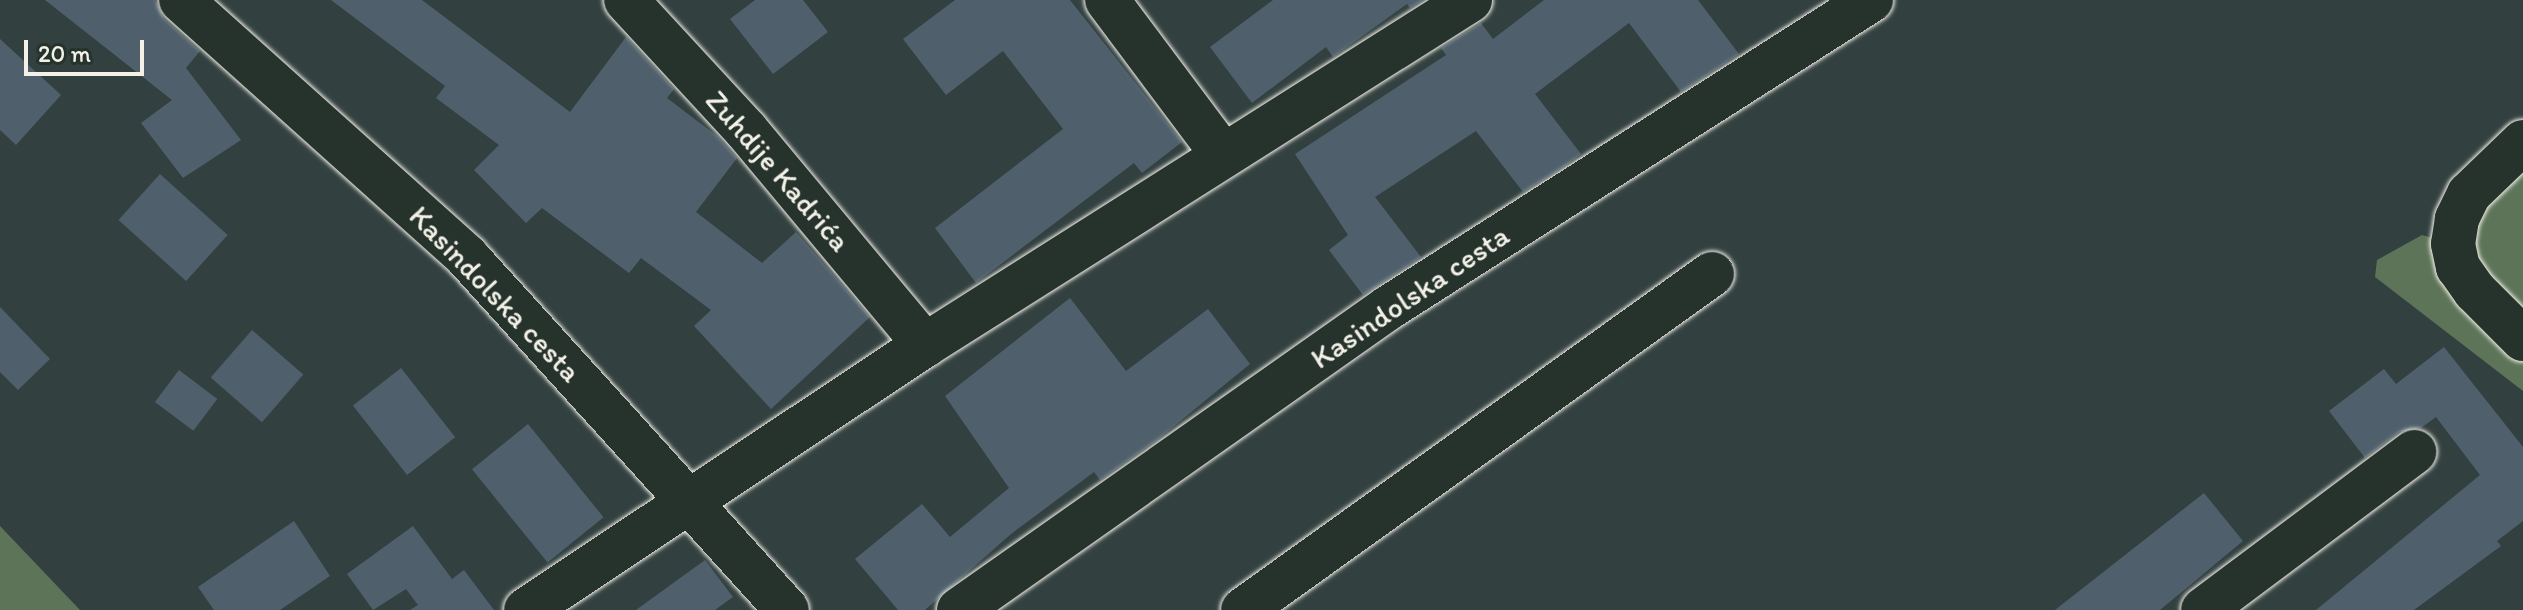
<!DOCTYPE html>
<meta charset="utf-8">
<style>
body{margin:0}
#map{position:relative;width:2523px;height:610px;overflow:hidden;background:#324040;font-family:Itim,sans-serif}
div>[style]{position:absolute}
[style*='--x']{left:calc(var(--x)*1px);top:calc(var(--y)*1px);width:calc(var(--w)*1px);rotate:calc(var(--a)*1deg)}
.green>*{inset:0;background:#5d7458}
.building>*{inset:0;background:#4f606c;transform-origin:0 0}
.roads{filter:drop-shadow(0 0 2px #f4f1e8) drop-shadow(0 0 2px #f4f1e8)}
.minor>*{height:44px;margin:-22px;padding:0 22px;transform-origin:22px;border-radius:22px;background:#26332d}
span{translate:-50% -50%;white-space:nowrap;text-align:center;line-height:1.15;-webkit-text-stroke:7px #26332d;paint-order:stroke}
.street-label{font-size:30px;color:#f4f1e8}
.scale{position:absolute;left:24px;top:40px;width:120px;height:36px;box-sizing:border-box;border:4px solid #f4f1e8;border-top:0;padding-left:10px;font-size:24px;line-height:28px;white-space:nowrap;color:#f4f1e8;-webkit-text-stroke:6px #26332d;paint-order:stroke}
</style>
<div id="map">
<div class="green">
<i style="clip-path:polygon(2523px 160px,2523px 328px,2472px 256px,2473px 230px,2498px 183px)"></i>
<i style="clip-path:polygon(2422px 235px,2436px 239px,2523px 350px,2523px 391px,2375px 277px,2377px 260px)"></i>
<i style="clip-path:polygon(0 526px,80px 610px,0 610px)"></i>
</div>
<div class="building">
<i style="clip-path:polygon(45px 0,155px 0,164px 19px,200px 51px,186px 68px,241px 140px,183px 178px,141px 123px,172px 100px)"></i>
<i style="clip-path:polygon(331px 0,422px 0,570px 112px,626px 37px,674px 89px,667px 98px,717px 136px,737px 158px,696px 212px,762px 263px,796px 232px,870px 317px,771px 409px,694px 326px,711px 310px,641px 258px,629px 273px,542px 208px,526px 223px,474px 170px,499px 145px,436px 98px,445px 86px)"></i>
<i style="clip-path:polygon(755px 0,803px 0,828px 32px,773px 74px,730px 19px)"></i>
<i style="clip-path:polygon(955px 0,1070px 0,1182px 142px,1142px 173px,1134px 163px,976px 283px,935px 228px,1063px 129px,1003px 51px,946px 95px,903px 39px)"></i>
<i style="clip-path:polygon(1273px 0,1423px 0,1410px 8px,1407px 4px,1333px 57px,1326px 47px,1252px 103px,1210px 47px)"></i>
<i style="clip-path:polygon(1544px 0,1698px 0,1739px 54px,1681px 92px,1629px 23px,1535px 94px,1581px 154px,1568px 164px,1523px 192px,1476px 131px,1375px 197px,1421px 257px,1363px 295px,1329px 250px,1348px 235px,1295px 154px,1446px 55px,1441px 48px,1481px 23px,1493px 39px)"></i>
<i style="clip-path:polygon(0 39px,61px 95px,16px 145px,0 130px)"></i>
<i style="left:160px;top:174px;width:91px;height:62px;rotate:42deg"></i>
<i style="clip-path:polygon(1070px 298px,1126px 371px,1208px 309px,1250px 364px,1157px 440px,1100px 480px,1094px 472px,1011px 534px,925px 610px,898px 610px,855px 559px,922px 504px,950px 537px,1009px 488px,945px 396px)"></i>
<i style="clip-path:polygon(0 307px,50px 359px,18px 390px,0 372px)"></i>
<i style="left:252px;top:330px;width:68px;height:63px;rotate:41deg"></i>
<i style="clip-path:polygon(2444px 347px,2523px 447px,2523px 521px,2497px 541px,2501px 546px,2414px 610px,2316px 610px,2480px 475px,2436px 417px,2421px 428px,2399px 432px,2365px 458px,2329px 411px,2384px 369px,2396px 384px)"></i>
<i style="left:401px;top:368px;width:88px;height:61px;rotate:52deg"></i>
<i style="left:179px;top:370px;width:48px;height:40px;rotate:37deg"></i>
<i style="left:528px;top:424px;width:120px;height:72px;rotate:51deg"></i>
<i style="clip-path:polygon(2204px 493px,2243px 541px,2160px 610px,2055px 610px)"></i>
<i style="clip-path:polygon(294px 521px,330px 576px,280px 610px,214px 610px,198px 587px)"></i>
<i style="clip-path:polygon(413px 526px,452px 579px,464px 570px,494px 610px,410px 610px,418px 605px,406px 589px,373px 610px,347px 574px)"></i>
<i style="clip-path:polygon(705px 560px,733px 597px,715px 610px,636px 610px)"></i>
</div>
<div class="roads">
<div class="minor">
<i style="--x:181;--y:0;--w:385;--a:41.9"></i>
<i style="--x:467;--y:257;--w:476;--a:47.8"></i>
<i style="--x:626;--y:0;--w:177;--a:47.3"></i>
<i style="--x:746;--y:130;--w:280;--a:50.2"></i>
<i style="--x:1107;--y:0;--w:194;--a:53.2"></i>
<i style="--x:2523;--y:142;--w:75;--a:136.1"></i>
<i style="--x:2469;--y:194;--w:28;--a:116"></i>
<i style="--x:2457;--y:219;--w:25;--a:99"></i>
<i style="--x:2453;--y:244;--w:24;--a:78"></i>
<i style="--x:2458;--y:267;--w:29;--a:55"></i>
<i style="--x:2475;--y:291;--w:68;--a:45"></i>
<i style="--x:526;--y:610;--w:479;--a:-33.6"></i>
<i style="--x:925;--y:345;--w:645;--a:-32.33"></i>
<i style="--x:959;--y:610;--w:525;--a:-35.14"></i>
<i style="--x:1388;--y:308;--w:573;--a:-32.52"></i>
<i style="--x:1243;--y:610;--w:577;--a:-35.62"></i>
<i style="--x:2203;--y:610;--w:264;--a:-36.8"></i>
</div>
</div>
<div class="street-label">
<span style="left:778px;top:171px;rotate:49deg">Zuhdije Kadrića</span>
<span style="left:495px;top:294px;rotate:46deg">Kasindolska cesta</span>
<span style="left:1410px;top:297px;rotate:-34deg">Kasindolska cesta</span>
</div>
<div class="scale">20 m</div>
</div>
